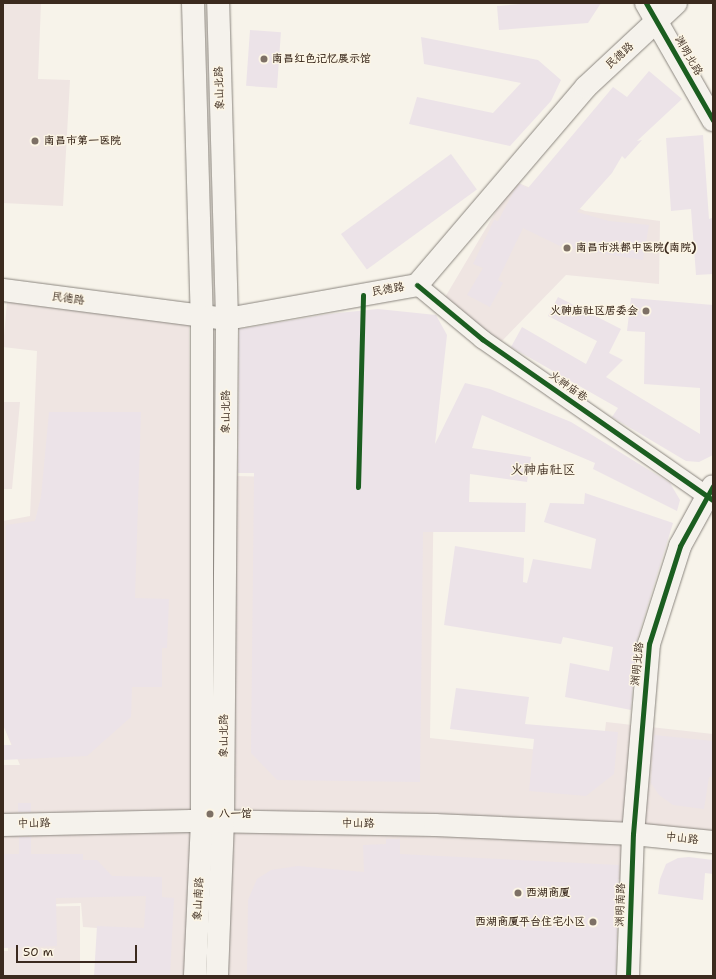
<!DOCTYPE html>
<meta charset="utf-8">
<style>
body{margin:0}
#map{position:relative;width:716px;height:979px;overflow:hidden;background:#f7f3ea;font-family:"Shantell Sans","LXGW WenKai TC",sans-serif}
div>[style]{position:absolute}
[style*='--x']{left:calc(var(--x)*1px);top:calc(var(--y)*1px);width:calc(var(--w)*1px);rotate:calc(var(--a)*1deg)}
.built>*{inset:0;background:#efe5e2}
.building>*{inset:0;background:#ece3e8;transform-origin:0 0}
.roads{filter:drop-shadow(0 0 1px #8b867f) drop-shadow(0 0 1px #8b867f)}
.street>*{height:18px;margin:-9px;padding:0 9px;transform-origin:9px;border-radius:9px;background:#f5f2ec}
.secondary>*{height:22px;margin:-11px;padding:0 11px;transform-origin:11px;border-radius:11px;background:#f5f2ec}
.primary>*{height:22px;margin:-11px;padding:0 11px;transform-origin:11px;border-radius:11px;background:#f5f2ec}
.cycleway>*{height:5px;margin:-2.5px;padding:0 2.5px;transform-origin:2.5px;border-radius:2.5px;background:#1b5e20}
.dots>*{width:11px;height:11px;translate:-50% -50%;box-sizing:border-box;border:2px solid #fcf5e5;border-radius:50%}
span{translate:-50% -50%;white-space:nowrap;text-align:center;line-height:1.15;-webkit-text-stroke:3px #fcf5e5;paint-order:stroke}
.street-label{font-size:11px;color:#3b2a1e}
.poi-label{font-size:11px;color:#3b2a1e;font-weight:700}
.left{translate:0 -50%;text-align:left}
.right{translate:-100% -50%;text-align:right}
.quarter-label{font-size:13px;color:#3b2a1e}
.frame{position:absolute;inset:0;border:4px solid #3b2a1e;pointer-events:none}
.scale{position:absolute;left:16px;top:945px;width:121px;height:18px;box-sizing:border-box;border:2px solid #3b2a1e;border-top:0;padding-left:5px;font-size:12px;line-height:14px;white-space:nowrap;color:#3b2a1e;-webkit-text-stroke:3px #fcf5e5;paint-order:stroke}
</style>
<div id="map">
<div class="built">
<i style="clip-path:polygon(3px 3px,41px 3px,38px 79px,70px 80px,63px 206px,3px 203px)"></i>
<i style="clip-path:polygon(514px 181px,585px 211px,660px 221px,659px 284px,566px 275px,500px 343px,444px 299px)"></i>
<i style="clip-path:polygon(7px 302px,189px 325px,191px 475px,434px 481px,430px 738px,602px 757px,606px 722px,713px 734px,713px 833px,631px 823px,629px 880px,407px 864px,405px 976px,137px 976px,139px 931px,83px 927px,81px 903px,3px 906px,3px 765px,20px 765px,3px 725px,3px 521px,30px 516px,37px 351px,3px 347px)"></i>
<i style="clip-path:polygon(3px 402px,20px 402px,12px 489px,3px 489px)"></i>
<i style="clip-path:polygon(80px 906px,80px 976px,3px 976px,3px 951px,8px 951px,7px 907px)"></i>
</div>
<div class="building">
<i style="clip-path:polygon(533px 3px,601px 3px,588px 23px,499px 30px,497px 6px)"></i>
<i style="left:250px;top:30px;width:31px;height:56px;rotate:4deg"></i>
<i style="clip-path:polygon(421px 37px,538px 60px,561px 80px,551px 101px,510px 146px,409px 124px,417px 97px,493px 113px,521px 83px,424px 64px)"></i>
<i style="clip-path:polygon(649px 71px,682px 99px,637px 141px,642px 140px,625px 159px,622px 156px,612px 173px,577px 212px,609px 221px,649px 225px,643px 260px,562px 247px,523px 228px,498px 280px,503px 283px,490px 307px,467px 295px,483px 268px,473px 264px,494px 220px,498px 221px,514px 191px,520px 184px,528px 188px,613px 87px,627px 97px)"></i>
<i style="clip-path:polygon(703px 135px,709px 219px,712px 218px,713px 274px,696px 275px,691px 209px,671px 211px,666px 138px)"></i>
<i style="left:451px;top:154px;width:44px;height:136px;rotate:54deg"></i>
<i style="clip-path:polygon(558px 297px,621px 329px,609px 353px,623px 360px,606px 377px,700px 434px,700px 388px,644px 384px,645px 332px,627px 331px,631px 298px,713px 305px,713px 455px,699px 462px,686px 461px,612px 417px,618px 408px,511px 347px,522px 327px,586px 364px,597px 341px,548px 316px)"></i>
<i style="clip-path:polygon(378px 309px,436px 315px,447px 335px,435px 444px,465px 383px,490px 389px,571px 422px,670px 483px,680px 500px,677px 511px,593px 469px,595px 463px,482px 415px,472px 448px,531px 457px,527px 482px,470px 474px,469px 502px,526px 503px,525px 532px,423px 532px,420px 782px,277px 780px,251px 753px,254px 473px,238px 473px,239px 329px,328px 314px)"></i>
<i style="clip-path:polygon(49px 412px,141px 412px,135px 598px,169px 599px,167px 648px,162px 648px,162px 687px,132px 687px,131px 717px,87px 756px,3px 760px,3px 745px,12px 745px,3px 724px,6px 525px,35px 521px,41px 497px)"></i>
<i style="clip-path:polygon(585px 493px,673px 523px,637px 640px,631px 710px,565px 697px,570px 663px,609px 671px,613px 647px,563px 637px,561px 644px,444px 625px,455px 546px,524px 558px,523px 582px,527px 583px,533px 559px,591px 569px,596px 539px,544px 522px,550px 503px,584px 504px)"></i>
<i style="clip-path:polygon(456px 688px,529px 697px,525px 724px,618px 732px,614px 774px,586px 796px,529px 791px,534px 739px,450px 729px)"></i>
<i style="clip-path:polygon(654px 735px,713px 741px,713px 777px,709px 777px,704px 809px,673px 805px,659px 795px,651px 783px)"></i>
<i style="left:18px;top:803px;width:13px;height:9px"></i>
<i style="clip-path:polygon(19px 837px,31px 837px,31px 854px,83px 854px,83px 860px,97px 860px,112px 876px,162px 877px,162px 897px,174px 898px,170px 976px,94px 976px,97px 926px,144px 928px,146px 896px,56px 898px,57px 946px,3px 948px,3px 854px,19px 854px)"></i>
<i style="clip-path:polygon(386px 839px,400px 839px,400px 854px,619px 865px,616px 976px,247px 976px,248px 900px,257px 879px,271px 870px,298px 866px,364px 872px,363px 845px,386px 844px)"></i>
<i style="clip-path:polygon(689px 857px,713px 860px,713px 874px,705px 873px,703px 900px,658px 894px,660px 879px,666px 864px,678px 858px)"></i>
</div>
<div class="roads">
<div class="street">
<i style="--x:417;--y:285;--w:85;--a:39.7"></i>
<i style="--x:482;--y:339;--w:282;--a:34.9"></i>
</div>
<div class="secondary">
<i style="--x:646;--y:3;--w:135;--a:60.2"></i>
<i style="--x:3;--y:290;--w:226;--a:7.4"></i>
<i style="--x:227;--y:319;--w:193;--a:-10.1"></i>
<i style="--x:417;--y:285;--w:260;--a:-49.5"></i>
<i style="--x:586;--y:87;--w:123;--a:-43"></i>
<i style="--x:3;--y:825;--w:199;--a:-1.2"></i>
<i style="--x:202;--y:821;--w:233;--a:1"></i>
<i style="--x:435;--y:825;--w:198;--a:2.6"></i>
<i style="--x:633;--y:834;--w:80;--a:5.7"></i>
<i style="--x:628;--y:976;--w:142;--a:-88"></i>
<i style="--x:633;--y:834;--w:191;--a:-85.2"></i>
<i style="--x:649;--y:644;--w:103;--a:-72.4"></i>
<i style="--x:680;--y:546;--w:68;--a:-61.2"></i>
</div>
<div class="primary">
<i style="--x:193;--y:3;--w:314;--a:88.4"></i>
<i style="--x:202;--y:317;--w:504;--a:90"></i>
<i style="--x:202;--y:821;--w:155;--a:92.6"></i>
<i style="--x:217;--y:976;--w:154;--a:-87.8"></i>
<i style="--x:223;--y:822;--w:503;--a:-89.54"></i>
<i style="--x:227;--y:319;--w:316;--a:-91.6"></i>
</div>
</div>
<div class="cycleway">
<i style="--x:646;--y:3;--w:135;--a:60.2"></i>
<i style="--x:417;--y:285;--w:85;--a:39.7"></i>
<i style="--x:482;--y:339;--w:282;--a:34.9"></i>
<i style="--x:358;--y:487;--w:192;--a:-88.5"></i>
<i style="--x:628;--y:976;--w:142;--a:-88"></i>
<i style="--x:633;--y:834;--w:191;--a:-85.2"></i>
<i style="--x:649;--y:644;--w:103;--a:-72.4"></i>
<i style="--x:680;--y:546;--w:68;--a:-61.2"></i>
</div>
<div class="dots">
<i style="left:264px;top:59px;background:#7d7065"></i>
<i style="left:35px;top:141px;background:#7d7065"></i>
<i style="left:567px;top:248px;background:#7d7065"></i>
<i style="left:646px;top:311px;background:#7d7065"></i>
<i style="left:210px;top:814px;background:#7d7065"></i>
<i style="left:518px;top:893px;background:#7d7065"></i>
<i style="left:593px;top:922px;background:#7d7065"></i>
</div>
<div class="street-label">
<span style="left:620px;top:56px;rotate:-42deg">民德路</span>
<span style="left:688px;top:56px;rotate:60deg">渊明北路</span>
<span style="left:220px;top:88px;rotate:-92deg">象山北路</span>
<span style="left:388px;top:290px;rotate:-10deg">民德路</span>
<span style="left:68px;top:299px;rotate:8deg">民德路</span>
<span style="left:568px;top:387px;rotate:35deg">火神庙巷</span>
<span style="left:226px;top:412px;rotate:-90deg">象山北路</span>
<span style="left:638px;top:664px;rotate:-84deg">渊明北路</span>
<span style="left:224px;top:736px;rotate:-90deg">象山北路</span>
<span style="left:34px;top:824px;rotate:-1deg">中山路</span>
<span style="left:358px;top:824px;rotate:1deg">中山路</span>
<span style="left:682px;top:839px;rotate:6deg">中山路</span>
<span style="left:199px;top:899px;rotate:-87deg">象山南路</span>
<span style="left:621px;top:905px;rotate:-88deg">渊明南路</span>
</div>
<div class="poi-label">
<span class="left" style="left:272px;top:59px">南昌红色记忆展示馆</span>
<span class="left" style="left:44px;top:141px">南昌市第一医院</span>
<span class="left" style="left:576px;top:248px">南昌市洪都中医院(南院)</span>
<span class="right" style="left:638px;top:311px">火神庙社区居委会</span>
<span class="left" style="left:219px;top:814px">八一馆</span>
<span class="left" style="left:526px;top:893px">西湖商厦</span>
<span class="right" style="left:585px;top:922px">西湖商厦平台住宅小区</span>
</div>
<div class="quarter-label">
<span style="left:543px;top:470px">火神庙社区</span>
</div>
<div class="frame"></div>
<div class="scale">50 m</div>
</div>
